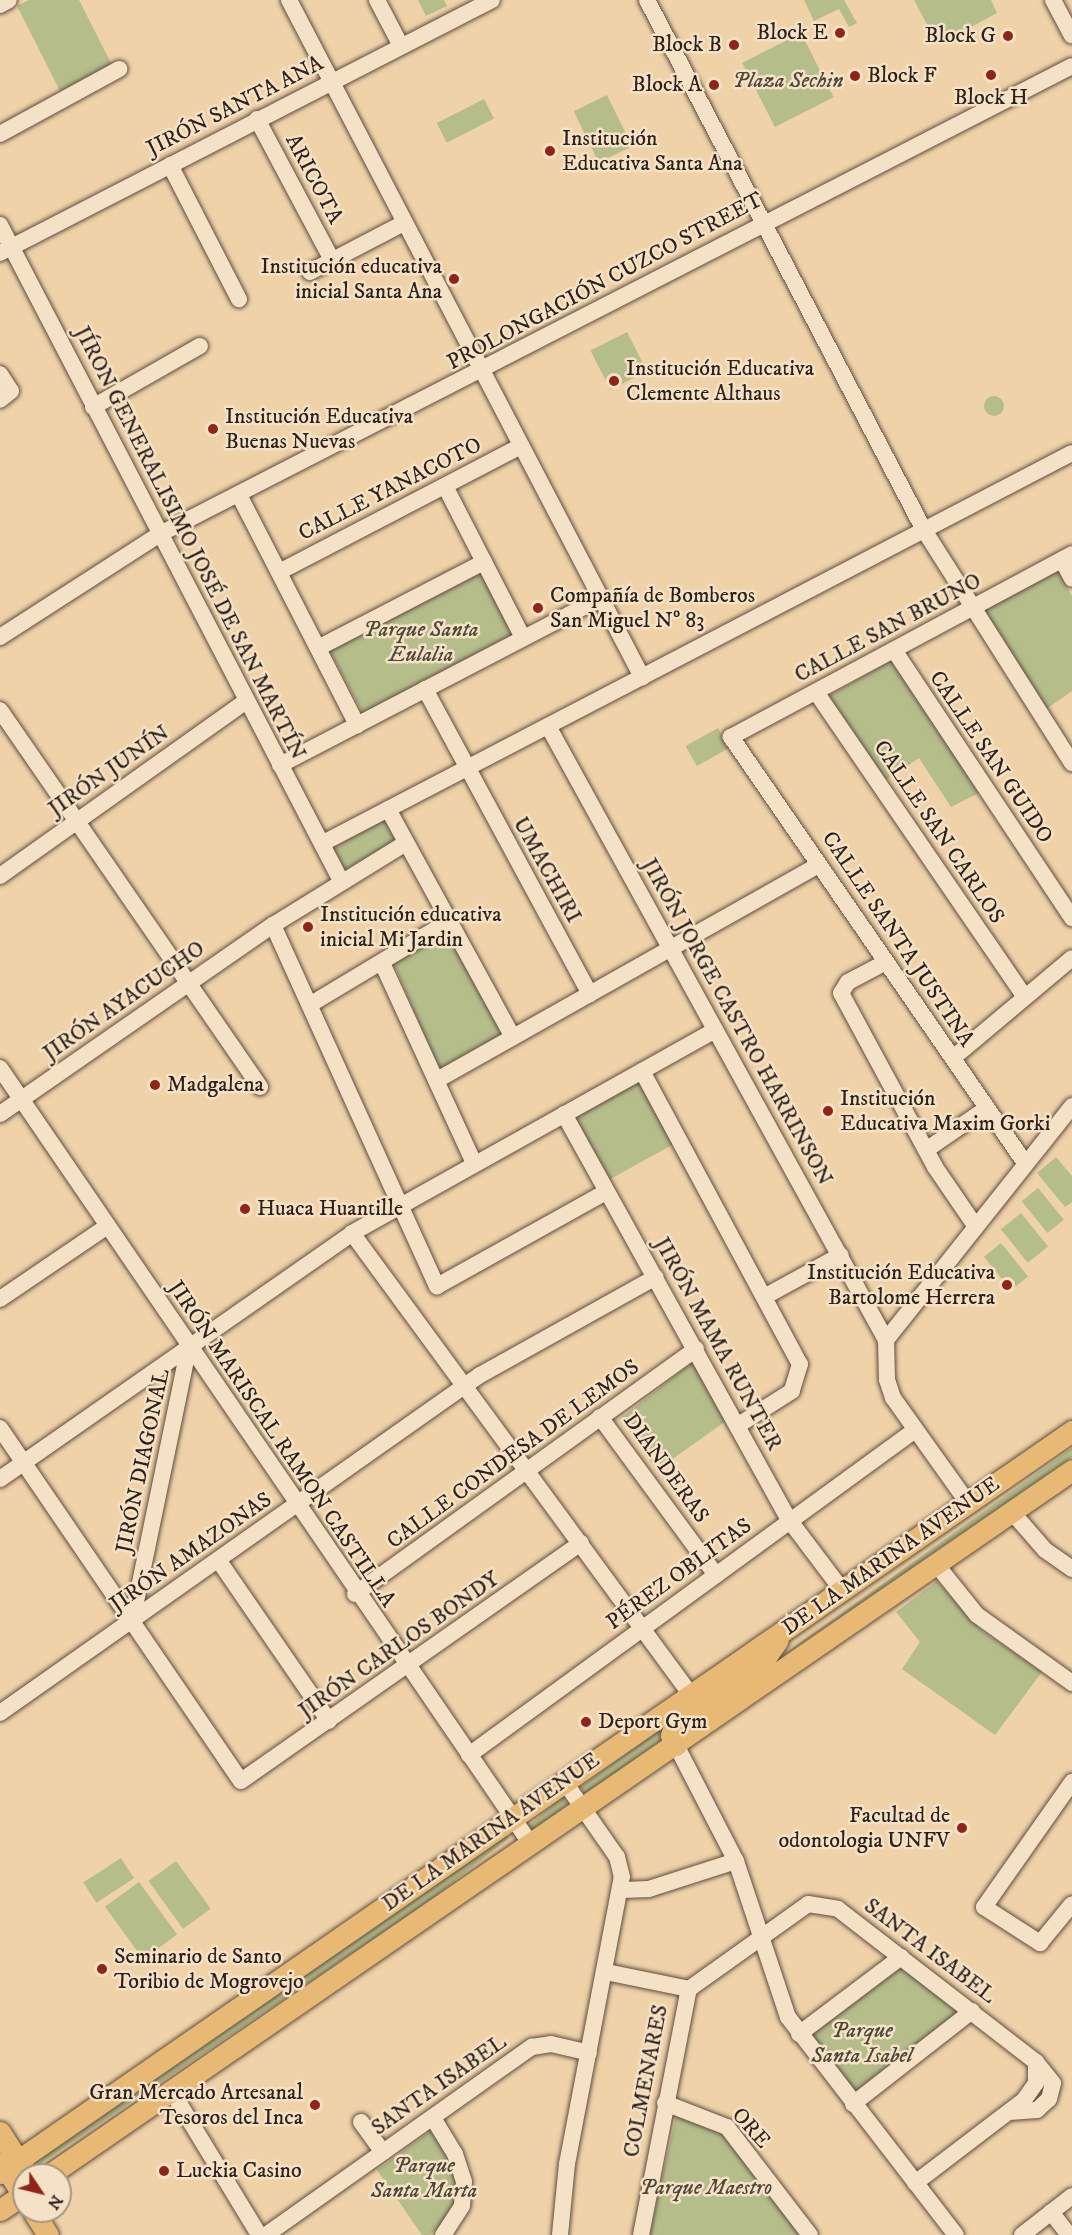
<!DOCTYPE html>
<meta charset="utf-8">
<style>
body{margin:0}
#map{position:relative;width:1072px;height:2235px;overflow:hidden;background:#efd2a8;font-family:"IM FELL DW Pica",serif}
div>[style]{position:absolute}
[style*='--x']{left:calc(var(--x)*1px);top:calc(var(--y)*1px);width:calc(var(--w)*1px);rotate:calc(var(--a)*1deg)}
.green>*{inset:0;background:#b5bd8b;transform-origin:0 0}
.round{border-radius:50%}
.roads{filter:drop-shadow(0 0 2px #5e4d3f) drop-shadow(0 0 2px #5e4d3f)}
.minor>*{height:16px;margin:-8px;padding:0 8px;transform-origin:8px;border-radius:8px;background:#f5e2c6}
.major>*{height:21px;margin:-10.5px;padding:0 10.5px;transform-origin:10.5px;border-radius:10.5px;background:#e8b974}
.dots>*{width:16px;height:16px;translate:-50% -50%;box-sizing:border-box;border:3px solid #f5e2c6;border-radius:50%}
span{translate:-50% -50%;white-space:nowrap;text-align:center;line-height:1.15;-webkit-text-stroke:5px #f5e2c6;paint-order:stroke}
.poi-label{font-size:22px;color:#2d211c}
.right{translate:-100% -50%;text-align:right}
.left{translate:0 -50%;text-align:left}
.park-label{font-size:22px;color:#4f4838;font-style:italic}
.street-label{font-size:22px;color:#2d211c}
.north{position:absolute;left:12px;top:2163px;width:60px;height:60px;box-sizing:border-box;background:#f5e2c6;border:2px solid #a59582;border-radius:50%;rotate:125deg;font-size:16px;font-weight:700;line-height:24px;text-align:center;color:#2d211c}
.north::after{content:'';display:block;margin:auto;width:21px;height:27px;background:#8f2418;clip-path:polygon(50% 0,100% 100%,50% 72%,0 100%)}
</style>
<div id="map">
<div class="green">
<i style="clip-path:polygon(29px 0,79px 0,112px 65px,60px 91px,17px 6px)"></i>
<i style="clip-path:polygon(418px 0,444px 0,447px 6px,426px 16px)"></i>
<i style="clip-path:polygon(804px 0,844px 0,857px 23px,849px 27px,839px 9px,814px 21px)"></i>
<i style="clip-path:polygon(914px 0,991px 0,997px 13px,938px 45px)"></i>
<i style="left:801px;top:33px;width:72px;height:66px;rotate:63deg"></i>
<i style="left:607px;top:95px;width:57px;height:37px;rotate:64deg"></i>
<i style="left:484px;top:99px;width:22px;height:53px;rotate:63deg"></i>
<i style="left:627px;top:332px;width:44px;height:41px;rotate:63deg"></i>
<i class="round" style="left:984px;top:396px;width:20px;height:20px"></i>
<i style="clip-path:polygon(1058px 569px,1072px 596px,1072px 691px,1045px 710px,981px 610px)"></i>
<i style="left:480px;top:571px;width:71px;height:170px;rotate:62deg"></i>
<i style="clip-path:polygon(892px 660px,979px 793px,951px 807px,919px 758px,886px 780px,829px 696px)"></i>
<i style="left:718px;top:728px;width:23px;height:37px;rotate:61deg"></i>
<i style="left:385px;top:817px;width:26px;height:63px;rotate:59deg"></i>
<i style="clip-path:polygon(445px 931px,505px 1033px,444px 1068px,438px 1067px,394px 964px)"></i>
<i style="left:639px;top:1081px;width:72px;height:73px;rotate:61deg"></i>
<i style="clip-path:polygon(1056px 1157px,1072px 1176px,1072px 1202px,1065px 1207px,1037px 1173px)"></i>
<i style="left:1038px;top:1188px;width:41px;height:21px;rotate:51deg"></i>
<i style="left:1021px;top:1213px;width:43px;height:26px;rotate:51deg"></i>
<i style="left:1001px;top:1243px;width:43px;height:22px;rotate:51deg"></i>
<i style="clip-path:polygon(693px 1362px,726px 1421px,657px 1470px,621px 1418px)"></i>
<i style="clip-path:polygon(1072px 1448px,1072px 1457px,680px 1727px,782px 1656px)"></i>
<i style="clip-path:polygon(937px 1581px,982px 1631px,1042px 1672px,995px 1735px,902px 1669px,920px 1642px,896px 1612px)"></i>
<i style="left:659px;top:1730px;width:9px;height:97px;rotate:54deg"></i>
<i style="left:562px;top:1797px;width:9px;height:45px;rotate:49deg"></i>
<i style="clip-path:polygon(506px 1835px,509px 1838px,433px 1898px,37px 2166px,33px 2162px)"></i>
<i style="left:121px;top:1858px;width:24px;height:45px;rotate:57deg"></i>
<i style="left:176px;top:1861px;width:59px;height:34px;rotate:54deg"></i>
<i style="left:139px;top:1882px;width:65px;height:42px;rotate:54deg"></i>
<i style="clip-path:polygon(901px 1966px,962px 2011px,854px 2096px,808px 2036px)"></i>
<i style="clip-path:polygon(677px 2113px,715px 2124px,803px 2235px,649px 2235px)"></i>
<i style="clip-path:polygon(433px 2129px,449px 2151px,459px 2193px,446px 2220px,430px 2235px,422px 2235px,377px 2170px)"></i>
</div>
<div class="roads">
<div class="minor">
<i style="--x:289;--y:0;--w:764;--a:62.46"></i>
<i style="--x:377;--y:0;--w:52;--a:62.4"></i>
<i style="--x:647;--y:0;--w:598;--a:62.41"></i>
<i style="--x:924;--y:530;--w:276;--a:57.6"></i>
<i style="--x:1053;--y:0;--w:40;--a:62"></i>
<i style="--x:0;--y:5;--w:10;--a:-29"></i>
<i style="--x:257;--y:119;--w:160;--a:62"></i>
<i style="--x:0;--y:134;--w:136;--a:-28.6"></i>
<i style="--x:170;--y:165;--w:151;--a:62.8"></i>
<i style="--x:0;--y:225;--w:739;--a:62.53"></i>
<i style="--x:0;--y:253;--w:553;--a:-27.21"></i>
<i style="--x:310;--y:272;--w:104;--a:-27.6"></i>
<i style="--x:0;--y:374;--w:20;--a:57"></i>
<i style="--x:11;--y:391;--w:14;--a:141"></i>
<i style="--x:93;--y:407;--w:123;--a:-29.7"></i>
<i style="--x:445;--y:486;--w:171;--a:62.8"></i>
<i style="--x:239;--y:495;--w:259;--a:62.8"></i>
<i style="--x:1062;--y:560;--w:21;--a:62"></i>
<i style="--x:279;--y:572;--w:273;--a:-27.5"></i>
<i style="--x:0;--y:637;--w:188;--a:-32.8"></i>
<i style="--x:158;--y:535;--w:1027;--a:-27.16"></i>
<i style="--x:318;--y:648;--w:187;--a:-27.4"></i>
<i style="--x:894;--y:650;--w:322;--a:56.4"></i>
<i style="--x:425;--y:689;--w:347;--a:61.6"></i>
<i style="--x:816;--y:692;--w:370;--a:55.6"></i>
<i style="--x:0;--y:710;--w:458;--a:55.4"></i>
<i style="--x:548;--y:726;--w:701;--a:61.17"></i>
<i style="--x:280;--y:765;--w:362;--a:-27.5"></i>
<i style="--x:388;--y:809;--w:260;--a:61.3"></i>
<i style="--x:323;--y:843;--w:844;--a:-27.51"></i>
<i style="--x:0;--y:876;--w:301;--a:-35.4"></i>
<i style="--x:273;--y:925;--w:397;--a:65.6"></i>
<i style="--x:437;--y:1286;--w:193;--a:-29.1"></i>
<i style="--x:886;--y:962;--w:43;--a:152.2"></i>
<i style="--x:848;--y:982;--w:13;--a:122"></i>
<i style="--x:841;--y:993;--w:198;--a:61.6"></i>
<i style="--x:935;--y:1167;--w:69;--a:55.6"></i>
<i style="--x:382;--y:963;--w:220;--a:65.3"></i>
<i style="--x:311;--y:1004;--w:163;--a:-31"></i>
<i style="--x:953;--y:1058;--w:155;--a:-40"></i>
<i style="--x:0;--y:1068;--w:939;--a:55.63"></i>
<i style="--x:642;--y:1071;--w:333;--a:61.7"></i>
<i style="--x:800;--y:1364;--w:28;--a:107"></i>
<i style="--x:792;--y:1391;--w:62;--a:147.6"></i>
<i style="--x:437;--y:1080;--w:438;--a:-29.4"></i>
<i style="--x:0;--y:1114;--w:332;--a:-34.7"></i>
<i style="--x:273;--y:925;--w:156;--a:-31.7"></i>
<i style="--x:564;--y:1114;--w:466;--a:61"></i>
<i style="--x:790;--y:1521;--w:86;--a:53"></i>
<i style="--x:926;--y:1150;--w:74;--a:-34.5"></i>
<i style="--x:1025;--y:1163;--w:518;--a:-124.61"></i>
<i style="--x:731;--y:737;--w:387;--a:-28.2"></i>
<i style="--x:352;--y:1233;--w:573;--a:53.73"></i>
<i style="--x:766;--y:1296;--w:85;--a:-28.7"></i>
<i style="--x:0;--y:1299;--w:128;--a:-34.2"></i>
<i style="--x:600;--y:1417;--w:196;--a:53.7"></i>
<i style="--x:0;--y:1428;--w:427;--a:55.7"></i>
<i style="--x:241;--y:1781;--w:415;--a:-35"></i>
<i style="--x:0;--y:1479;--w:429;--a:-34.9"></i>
<i style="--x:352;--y:1233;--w:416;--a:-29.2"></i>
<i style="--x:968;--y:1503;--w:129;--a:-125.5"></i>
<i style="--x:893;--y:1398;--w:19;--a:-108"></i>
<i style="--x:887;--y:1380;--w:40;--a:-91.4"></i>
<i style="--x:886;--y:1340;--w:299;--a:-51.5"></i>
<i style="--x:1012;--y:1512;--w:50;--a:49"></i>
<i style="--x:1045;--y:1550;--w:33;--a:35"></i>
<i style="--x:219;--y:1561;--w:194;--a:55.5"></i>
<i style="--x:936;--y:1564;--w:65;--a:51.2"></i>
<i style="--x:977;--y:1615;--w:117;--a:35.6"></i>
<i style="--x:355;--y:1594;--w:420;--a:-35.7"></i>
<i style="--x:132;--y:1621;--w:281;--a:-78.3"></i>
<i style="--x:0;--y:1713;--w:587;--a:-35.15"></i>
<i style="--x:480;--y:1375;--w:201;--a:-29.1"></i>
<i style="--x:676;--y:1745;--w:131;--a:62.7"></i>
<i style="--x:736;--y:1861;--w:164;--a:71.6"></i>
<i style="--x:788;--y:2017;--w:275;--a:52.4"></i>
<i style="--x:469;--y:1755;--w:552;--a:-36.08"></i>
<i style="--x:1072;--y:1782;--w:153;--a:125.1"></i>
<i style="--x:984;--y:1907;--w:67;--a:32.7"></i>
<i style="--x:1040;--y:1943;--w:50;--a:-50.6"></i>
<i style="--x:622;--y:1890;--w:27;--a:-2"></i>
<i style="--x:649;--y:1889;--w:91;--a:-17.8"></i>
<i style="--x:606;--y:1972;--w:85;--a:11.6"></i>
<i style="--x:799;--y:2034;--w:128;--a:-37"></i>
<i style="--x:171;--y:2090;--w:170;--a:58.7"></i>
<i style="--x:665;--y:2103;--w:66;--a:21.2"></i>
<i style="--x:727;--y:2127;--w:136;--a:52.5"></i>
<i style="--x:853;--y:2104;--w:151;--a:-38"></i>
<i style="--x:1009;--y:2112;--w:28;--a:-4"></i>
<i style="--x:1037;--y:2110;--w:16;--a:-43"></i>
<i style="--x:1049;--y:2099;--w:16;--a:-76"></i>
<i style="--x:1053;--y:2083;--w:27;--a:-129"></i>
<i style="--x:433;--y:2118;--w:42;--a:58.6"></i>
<i style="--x:455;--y:2154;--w:29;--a:72"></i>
<i style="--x:464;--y:2182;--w:24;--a:95"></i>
<i style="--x:462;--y:2206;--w:35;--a:123"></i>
<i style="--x:361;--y:2122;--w:37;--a:54"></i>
<i style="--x:1051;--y:2212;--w:29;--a:52"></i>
<i style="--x:266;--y:2235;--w:326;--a:-35.3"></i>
<i style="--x:532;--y:2047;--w:19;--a:-9"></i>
<i style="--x:551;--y:2044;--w:39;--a:13"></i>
<i style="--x:560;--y:2235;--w:71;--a:-84.4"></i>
<i style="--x:567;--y:2164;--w:292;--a:-79.2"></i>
<i style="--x:622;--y:1877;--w:21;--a:-104"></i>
<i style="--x:617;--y:1857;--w:93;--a:-124.9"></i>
<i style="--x:641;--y:2235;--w:251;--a:-79"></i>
<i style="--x:689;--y:1989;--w:146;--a:-35.5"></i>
<i style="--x:808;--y:1904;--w:30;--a:9"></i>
<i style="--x:838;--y:1909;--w:250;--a:37.7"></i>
<i style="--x:1036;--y:2062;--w:21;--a:90"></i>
<i style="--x:1036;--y:2083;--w:21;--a:125"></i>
<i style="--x:1024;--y:2100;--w:137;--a:142.7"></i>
<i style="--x:1022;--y:2235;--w:63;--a:-38"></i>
</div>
<div class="major">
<i style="--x:676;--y:1745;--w:11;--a:-117"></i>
<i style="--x:671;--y:1735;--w:12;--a:-70"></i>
<i style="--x:675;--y:1724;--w:105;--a:-34.9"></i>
<i style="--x:761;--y:1664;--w:29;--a:-55"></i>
<i style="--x:0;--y:2132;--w:51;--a:57.9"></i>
<i style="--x:2;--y:2162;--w:41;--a:57.8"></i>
<i style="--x:0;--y:2173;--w:1304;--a:-34.69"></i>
<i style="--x:49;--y:2175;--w:1242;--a:-34.57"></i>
<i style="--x:0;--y:2210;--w:29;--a:-34"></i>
<i style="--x:33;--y:2211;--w:28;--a:58"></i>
</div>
</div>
<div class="dots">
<i style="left:840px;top:33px;background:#8f2418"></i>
<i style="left:1008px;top:36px;background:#8f2418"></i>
<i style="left:734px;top:45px;background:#8f2418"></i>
<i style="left:991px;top:75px;background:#8f2418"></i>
<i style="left:855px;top:76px;background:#8f2418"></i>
<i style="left:714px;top:85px;background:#8f2418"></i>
<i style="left:550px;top:151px;background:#8f2418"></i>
<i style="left:454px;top:279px;background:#8f2418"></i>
<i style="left:614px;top:381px;background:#8f2418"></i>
<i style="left:213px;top:429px;background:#8f2418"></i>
<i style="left:538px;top:608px;background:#8f2418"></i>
<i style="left:308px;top:927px;background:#8f2418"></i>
<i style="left:155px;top:1085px;background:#8f2418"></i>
<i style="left:828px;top:1111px;background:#8f2418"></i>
<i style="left:245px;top:1209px;background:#8f2418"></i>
<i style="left:1007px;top:1285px;background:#8f2418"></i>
<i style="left:586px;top:1722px;background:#8f2418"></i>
<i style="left:962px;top:1828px;background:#8f2418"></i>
<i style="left:102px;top:1969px;background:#8f2418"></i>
<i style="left:315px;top:2105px;background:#8f2418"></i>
<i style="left:164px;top:2171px;background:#8f2418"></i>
</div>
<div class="poi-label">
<span class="right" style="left:828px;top:33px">Block E</span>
<span class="right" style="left:996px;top:36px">Block G</span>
<span class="right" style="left:722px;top:45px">Block B</span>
<span class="left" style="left:867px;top:76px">Block F</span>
<span class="right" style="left:702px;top:85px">Block A</span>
<span style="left:991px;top:98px">Block H</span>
<span class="left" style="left:562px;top:151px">Institución<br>Educativa Santa Ana</span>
<span class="right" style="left:442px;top:279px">Institución educativa<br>inicial Santa Ana</span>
<span class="left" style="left:626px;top:381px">Institución Educativa<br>Clemente Althaus</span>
<span class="left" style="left:225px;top:429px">Institución Educativa<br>Buenas Nuevas</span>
<span class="left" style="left:550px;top:608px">Compañía de Bomberos<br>San Miguel Nº 83</span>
<span class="left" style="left:320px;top:927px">Institución educativa<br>inicial Mi Jardin</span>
<span class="left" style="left:167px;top:1085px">Madgalena</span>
<span class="left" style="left:840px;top:1111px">Institución<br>Educativa Maxim Gorki</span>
<span class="left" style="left:257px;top:1209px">Huaca Huantille</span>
<span class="right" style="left:995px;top:1285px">Institución Educativa<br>Bartolome Herrera</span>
<span class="left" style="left:598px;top:1722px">Deport Gym</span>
<span class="right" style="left:950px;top:1828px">Facultad de<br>odontologia UNFV</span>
<span class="left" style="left:114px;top:1969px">Seminario de Santo<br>Toribio de Mogrovejo</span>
<span class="right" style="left:303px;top:2105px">Gran Mercado Artesanal<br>Tesoros del Inca</span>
<span class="left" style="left:176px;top:2171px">Luckia Casino</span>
</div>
<div class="park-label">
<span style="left:788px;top:81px">Plaza Sechin</span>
<span style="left:421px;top:642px">Parque Santa<br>Eulalia</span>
<span style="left:862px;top:2043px">Parque<br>Santa Isabel</span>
<span style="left:424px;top:2178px">Parque<br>Santa Marta</span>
<span style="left:706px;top:2188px">Parque Maestro</span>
</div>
<div class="street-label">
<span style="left:235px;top:106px;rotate:-27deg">JIRÓN SANTA ANA</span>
<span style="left:314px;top:179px;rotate:62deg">ARICOTA</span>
<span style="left:605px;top:281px;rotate:-28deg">PROLONGACIÓN CUZCO STREET</span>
<span style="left:390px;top:489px;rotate:-27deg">CALLE YANACOTO</span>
<span style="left:190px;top:543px;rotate:63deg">JÍRON GENERALISIMO JOSÉ DE SAN MARTÍN</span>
<span style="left:888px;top:628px;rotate:-28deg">CALLE SAN BRUNO</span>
<span style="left:991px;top:757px;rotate:56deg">CALLE SAN GUIDO</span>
<span style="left:109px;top:771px;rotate:-35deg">JIRÓN JUNÍN</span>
<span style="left:939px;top:832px;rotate:56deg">CALLE SAN CARLOS</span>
<span style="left:547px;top:870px;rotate:61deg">UMACHIRI</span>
<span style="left:898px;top:939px;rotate:56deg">CALLE SANTA JUSTINA</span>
<span style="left:124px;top:1001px;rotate:-35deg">JIRÓN AYACUCHO</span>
<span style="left:737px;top:1022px;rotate:61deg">JIRÓN JORGE CASTRO HARRINSON</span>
<span style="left:718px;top:1344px;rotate:61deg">JIRÓN MAMA RUNTER</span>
<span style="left:282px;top:1444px;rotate:56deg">JIRÓN MARISCAL RAMON CASTILLA</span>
<span style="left:513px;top:1454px;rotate:-36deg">CALLE CONDESA DE LEMOS</span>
<span style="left:143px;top:1461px;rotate:-78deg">JIRÓN DIAGONAL</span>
<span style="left:666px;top:1468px;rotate:54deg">DIANDERAS</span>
<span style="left:191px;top:1552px;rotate:-35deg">JIRÓN AMAZONAS</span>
<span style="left:891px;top:1556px;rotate:-35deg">DE LA MARINA AVENUE</span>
<span style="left:679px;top:1574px;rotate:-36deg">PÉREZ OBLITAS</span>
<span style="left:399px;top:1645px;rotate:-35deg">JIRÓN CARLOS BONDY</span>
<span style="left:491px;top:1832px;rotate:-35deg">DE LA MARINA AVENUE</span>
<span style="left:930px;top:1951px;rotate:37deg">SANTA ISABEL</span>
<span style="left:646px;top:2081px;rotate:-79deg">COLMENARES</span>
<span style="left:439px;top:2085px;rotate:-35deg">SANTA ISABEL</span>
<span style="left:751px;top:2128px;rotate:49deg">ORE</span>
</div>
<div class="north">N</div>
</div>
